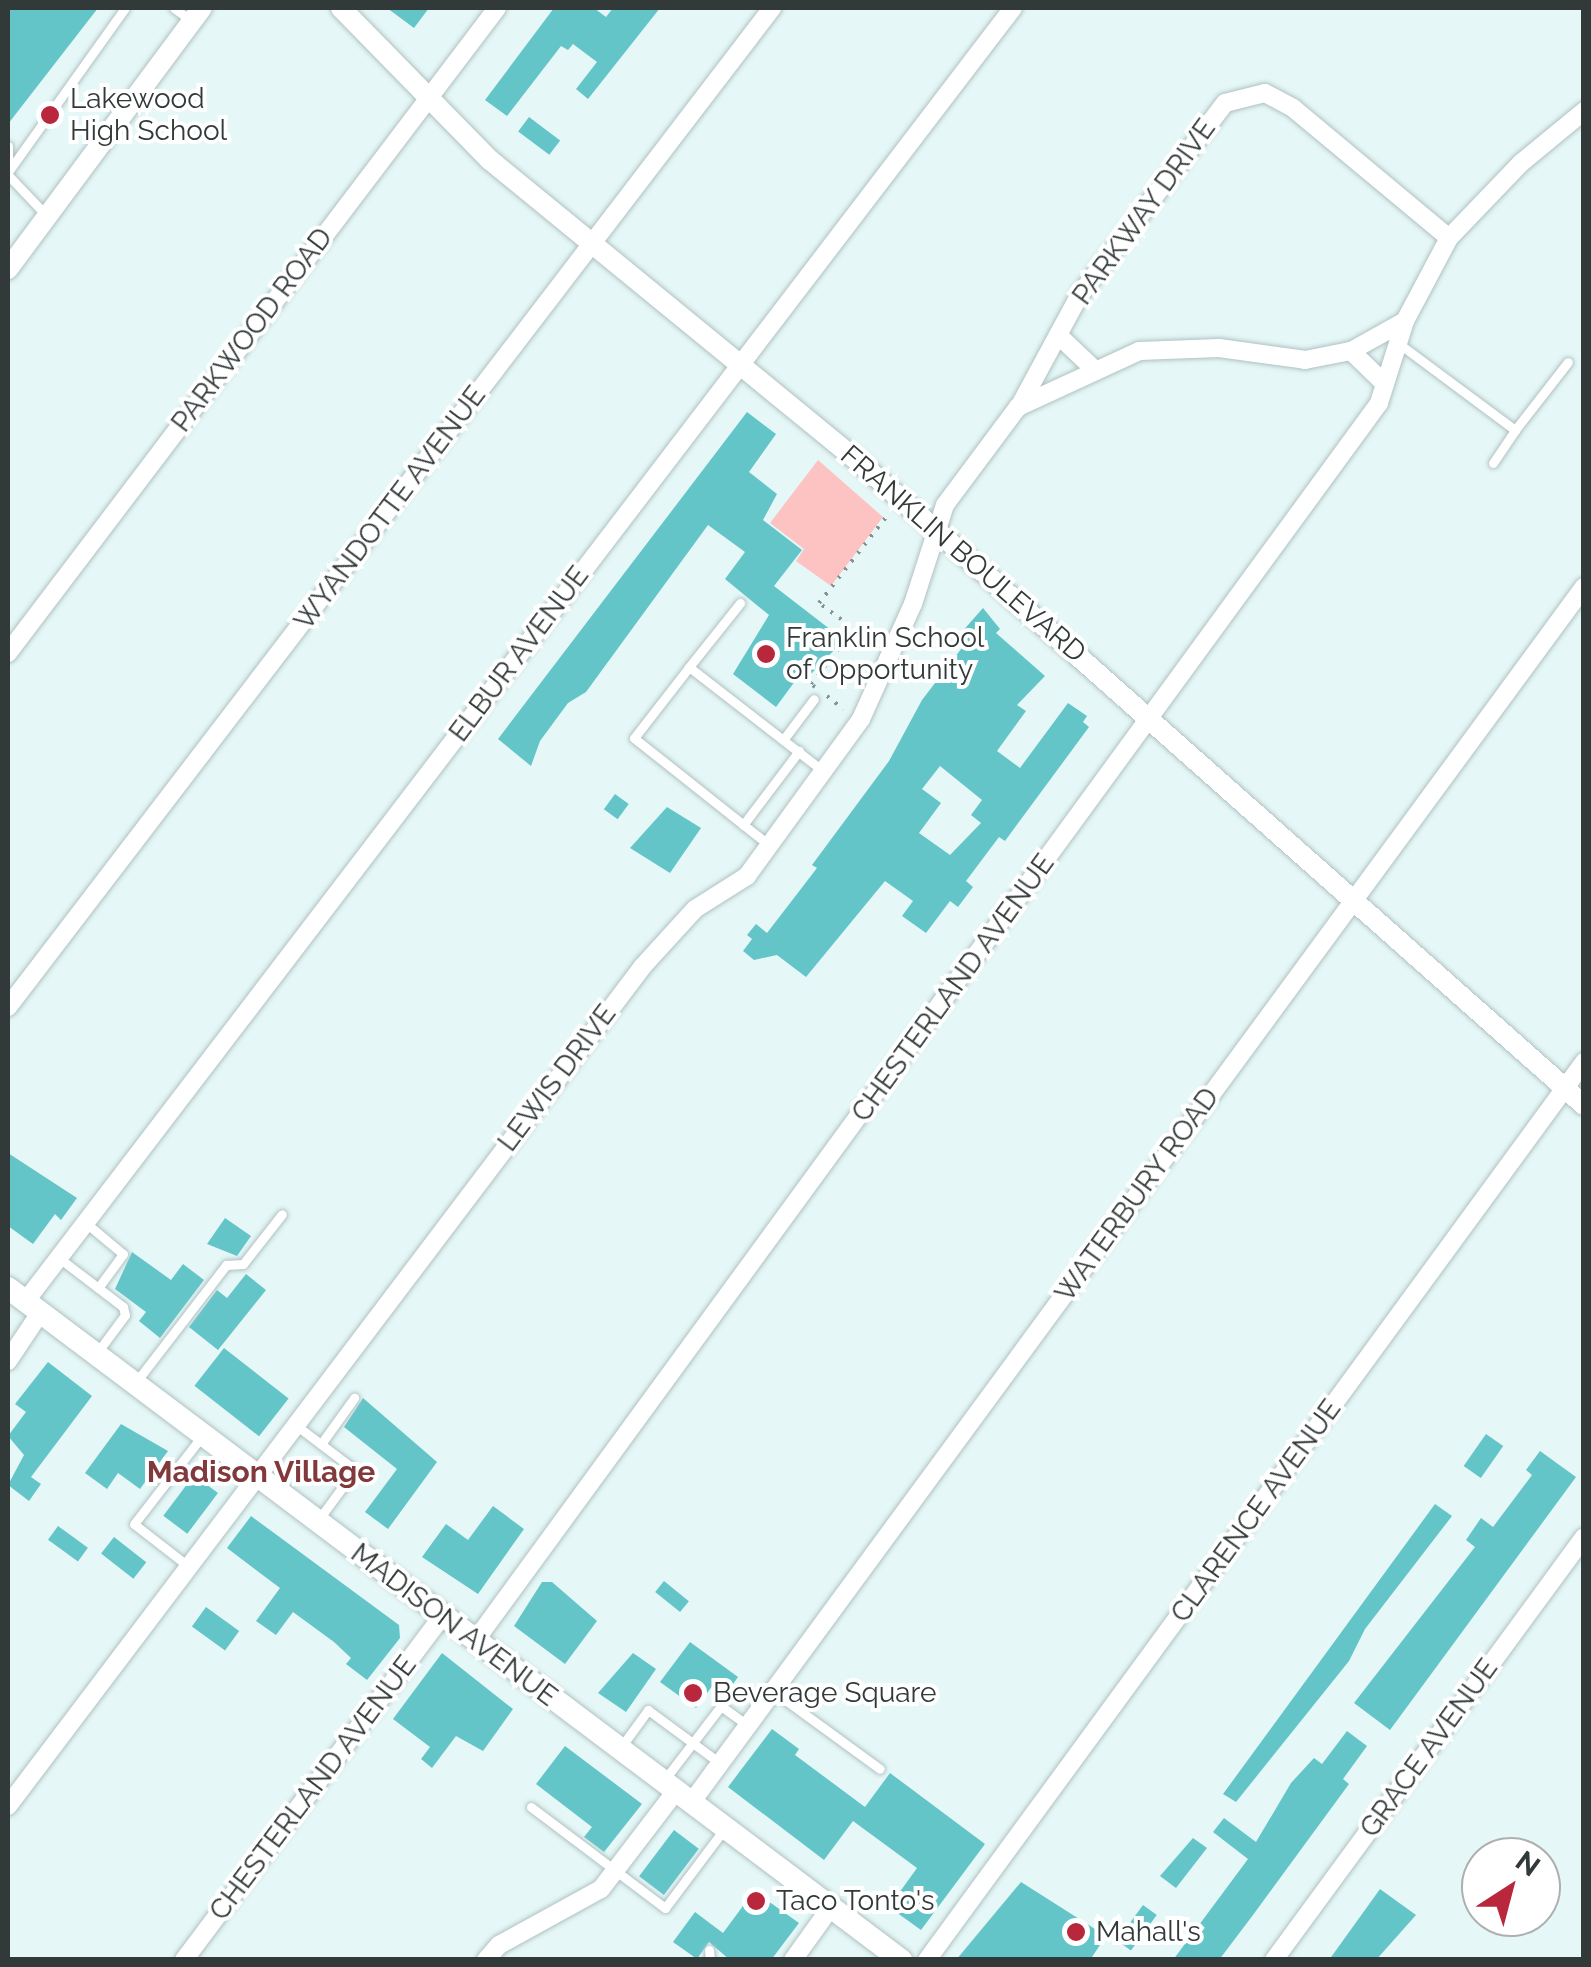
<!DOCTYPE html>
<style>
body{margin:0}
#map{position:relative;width:1591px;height:1967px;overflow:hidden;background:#e5f7f7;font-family:Raleway,sans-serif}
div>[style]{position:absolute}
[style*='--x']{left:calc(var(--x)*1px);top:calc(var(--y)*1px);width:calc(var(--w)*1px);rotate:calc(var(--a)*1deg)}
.green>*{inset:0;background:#fdc3c3}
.building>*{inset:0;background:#64c5c9;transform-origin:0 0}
.path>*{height:4px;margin-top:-2px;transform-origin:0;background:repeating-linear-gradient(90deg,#879393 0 2.5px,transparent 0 10.5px)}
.roads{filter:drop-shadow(0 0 2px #b0c1c2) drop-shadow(0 0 2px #b0c1c2)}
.service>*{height:9px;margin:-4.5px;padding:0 4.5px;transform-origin:4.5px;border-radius:4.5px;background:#fff}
.minor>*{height:18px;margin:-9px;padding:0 9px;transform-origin:9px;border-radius:9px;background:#fff}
.tertiary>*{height:20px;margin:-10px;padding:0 10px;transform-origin:10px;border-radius:10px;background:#fff}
.secondary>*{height:22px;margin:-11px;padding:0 11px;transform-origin:11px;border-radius:11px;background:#fff}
.dots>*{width:28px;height:28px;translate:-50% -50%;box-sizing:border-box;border:5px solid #fff;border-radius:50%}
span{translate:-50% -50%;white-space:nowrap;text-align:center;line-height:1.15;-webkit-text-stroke:8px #fff;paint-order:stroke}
.poi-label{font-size:28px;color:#323939}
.left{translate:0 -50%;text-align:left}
.street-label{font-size:28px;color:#323939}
.neighbourhood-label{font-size:30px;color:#81393c;font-weight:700}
.frame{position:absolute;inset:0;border:10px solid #323939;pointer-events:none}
.north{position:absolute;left:1461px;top:1837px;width:100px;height:100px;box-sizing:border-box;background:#fff;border:2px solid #adb0b0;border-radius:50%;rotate:36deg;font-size:28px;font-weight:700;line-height:40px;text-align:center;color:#323939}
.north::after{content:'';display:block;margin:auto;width:35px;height:45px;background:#b8273c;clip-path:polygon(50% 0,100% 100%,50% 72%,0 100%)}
</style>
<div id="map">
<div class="green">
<i style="clip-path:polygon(818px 460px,883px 517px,831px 586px,796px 561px,804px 549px,770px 523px)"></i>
</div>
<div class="building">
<i style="clip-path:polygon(8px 8px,98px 8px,8px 124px)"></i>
<i style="clip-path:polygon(387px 8px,429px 8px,414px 28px)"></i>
<i style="clip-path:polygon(554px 8px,594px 8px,606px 17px,613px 8px,660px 8px,588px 99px,576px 89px,597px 62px,573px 44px,568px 50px,561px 46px,507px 116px,485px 100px)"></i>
<i style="left:529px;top:117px;width:39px;height:18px;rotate:37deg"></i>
<i style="clip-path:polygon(747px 412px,776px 434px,749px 472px,777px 494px,763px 520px,802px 550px,774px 586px,844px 640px,807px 678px,801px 673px,776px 707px,733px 674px,769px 615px,725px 579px,745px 552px,708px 525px,586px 692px,568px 703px,540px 741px,531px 766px,498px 739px)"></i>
<i style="clip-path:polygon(evenodd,983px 608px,1000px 629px,996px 633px,1045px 676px,1017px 705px,1026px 711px,997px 751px,1020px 768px,1068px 703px,1087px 716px,1083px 722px,1089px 727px,1005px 841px,999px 837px,966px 881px,973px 887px,958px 907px,950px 901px,926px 933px,902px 916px,913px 901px,885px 881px,806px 977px,777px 955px,754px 960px,743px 951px,752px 939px,747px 935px,756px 924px,767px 933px,817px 868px,812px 865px,889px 761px,922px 700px,968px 640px,960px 634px,983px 608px,940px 766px,982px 800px,971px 815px,981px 823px,950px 855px,919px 833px,941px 803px,922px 789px,940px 766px)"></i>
<i style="left:615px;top:794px;width:17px;height:19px;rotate:36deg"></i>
<i style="clip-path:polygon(667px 807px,701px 828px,670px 873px,630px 848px)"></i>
<i style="clip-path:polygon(8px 1153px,77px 1198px,61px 1220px,55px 1214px,33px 1244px,8px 1226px)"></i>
<i style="clip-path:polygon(225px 1218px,251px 1236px,237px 1256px,207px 1244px)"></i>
<i style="clip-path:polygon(132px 1252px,171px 1280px,183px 1264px,204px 1280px,160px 1338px,139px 1321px,146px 1312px,115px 1289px)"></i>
<i style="clip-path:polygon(246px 1274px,266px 1290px,218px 1350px,189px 1327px,217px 1290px,227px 1298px)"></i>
<i style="left:224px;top:1348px;width:82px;height:48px;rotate:38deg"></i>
<i style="clip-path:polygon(48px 1362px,92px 1396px,31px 1477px,41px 1484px,29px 1501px,8px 1485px,24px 1455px,8px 1436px,26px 1412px,15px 1404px)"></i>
<i style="clip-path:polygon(363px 1398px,437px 1462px,388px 1529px,365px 1512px,397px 1469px,344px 1427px)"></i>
<i style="clip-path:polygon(121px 1424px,168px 1451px,140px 1489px,118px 1473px,107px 1489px,85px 1473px)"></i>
<i style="left:1486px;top:1434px;width:21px;height:39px;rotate:35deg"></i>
<i style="clip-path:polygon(1540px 1451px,1576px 1477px,1390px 1730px,1354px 1703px,1475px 1547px,1466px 1540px,1481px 1518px,1493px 1527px,1532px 1475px,1526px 1470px)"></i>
<i style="left:194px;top:1475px;width:30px;height:51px;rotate:37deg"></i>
<i style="clip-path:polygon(1435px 1504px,1452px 1516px,1365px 1629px,1349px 1661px,1236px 1802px,1223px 1794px)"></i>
<i style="clip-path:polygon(493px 1506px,524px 1529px,478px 1594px,422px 1557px,446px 1524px,468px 1540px)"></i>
<i style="clip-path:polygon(251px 1516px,399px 1625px,400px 1638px,367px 1680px,346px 1664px,351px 1658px,334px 1642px,293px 1612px,276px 1635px,256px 1621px,280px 1588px,227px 1548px)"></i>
<i style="left:58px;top:1526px;width:37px;height:17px;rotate:36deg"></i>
<i style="left:114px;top:1537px;width:41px;height:21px;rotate:38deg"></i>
<i style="left:664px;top:1581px;width:32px;height:14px;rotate:39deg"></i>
<i style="clip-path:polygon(542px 1582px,552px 1582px,597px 1621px,565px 1664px,514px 1626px)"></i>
<i style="left:206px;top:1607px;width:41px;height:24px;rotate:36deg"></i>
<i style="clip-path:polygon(690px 1642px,738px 1677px,726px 1694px,713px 1685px,696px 1708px,660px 1682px)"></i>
<i style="clip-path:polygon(442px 1653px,513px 1709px,483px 1751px,456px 1736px,432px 1768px,421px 1759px,430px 1747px,393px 1719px)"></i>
<i style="clip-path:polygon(633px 1653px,656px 1669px,626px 1712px,598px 1693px)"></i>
<i style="clip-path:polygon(772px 1729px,799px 1749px,795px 1755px,865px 1807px,890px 1773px,985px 1844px,921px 1930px,889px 1907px,917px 1868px,853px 1821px,824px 1860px,728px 1787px)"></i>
<i style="clip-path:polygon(1347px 1731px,1367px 1746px,1343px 1779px,1349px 1784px,1253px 1915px,1219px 1960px,1173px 1960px,1248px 1859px,1213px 1832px,1224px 1818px,1256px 1842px,1291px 1783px,1314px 1758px,1322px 1764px)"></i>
<i style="clip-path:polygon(565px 1746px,642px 1804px,604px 1852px,584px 1837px,592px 1827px,536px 1784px)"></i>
<i style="left:674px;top:1830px;width:31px;height:58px;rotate:37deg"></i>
<i style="clip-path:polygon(1193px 1838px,1207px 1848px,1176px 1888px,1160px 1876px)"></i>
<i style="clip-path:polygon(1021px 1882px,1106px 1936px,1090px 1960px,956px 1960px)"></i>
<i style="clip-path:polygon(1380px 1889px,1416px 1915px,1376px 1960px,1329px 1960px)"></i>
<i style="clip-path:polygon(754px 1891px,799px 1923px,771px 1960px,730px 1960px,709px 1942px,697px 1959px,673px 1942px,695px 1912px,723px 1933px)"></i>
<i style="left:1143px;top:1905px;width:17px;height:44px;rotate:36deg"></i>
</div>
<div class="path">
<i style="--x:875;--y:644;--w:69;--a:-143.8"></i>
<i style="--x:819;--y:603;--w:110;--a:-52"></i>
<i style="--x:815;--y:687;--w:5;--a:-143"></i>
<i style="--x:811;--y:684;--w:71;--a:-52.5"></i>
<i style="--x:827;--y:696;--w:21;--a:39"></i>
</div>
<div class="roads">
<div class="service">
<i style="--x:174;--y:8;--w:22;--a:36"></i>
<i style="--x:8;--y:146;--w:15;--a:90"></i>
<i style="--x:8;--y:172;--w:201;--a:-54.5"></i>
<i style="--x:8;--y:175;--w:57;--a:46.4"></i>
<i style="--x:1398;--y:343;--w:146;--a:36.6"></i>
<i style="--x:1515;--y:430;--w:86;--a:-52.1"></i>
<i style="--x:1493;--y:463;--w:40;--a:-56"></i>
<i style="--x:689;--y:667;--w:82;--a:-51.4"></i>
<i style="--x:783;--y:740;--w:51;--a:-52.9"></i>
<i style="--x:743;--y:825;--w:93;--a:-52.9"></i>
<i style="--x:769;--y:845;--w:172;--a:-141.6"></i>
<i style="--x:634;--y:738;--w:90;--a:-52.2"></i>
<i style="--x:689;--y:667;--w:170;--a:37.8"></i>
<i style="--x:86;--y:1223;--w:48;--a:40"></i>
<i style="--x:123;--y:1254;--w:42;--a:126.3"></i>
<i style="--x:59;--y:1258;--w:81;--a:37.4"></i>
<i style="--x:123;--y:1307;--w:8;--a:76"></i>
<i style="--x:125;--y:1315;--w:49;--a:126.6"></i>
<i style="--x:136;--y:1382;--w:148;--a:-52.4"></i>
<i style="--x:226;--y:1265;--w:17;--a:-3"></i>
<i style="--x:243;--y:1264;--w:63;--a:-52"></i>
<i style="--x:297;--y:1426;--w:73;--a:37.2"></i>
<i style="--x:355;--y:1470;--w:61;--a:126.3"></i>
<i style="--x:321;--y:1444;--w:57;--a:-54.3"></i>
<i style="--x:188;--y:1566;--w:68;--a:-142.1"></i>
<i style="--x:134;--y:1524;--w:111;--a:-52.3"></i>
<i style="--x:773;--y:1691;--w:132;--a:36.1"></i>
<i style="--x:621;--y:1747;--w:46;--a:-53.9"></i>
<i style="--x:648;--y:1710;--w:89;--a:36.4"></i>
<i style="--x:665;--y:1779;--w:92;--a:-52.5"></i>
<i style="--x:721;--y:1706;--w:32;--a:36"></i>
<i style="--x:531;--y:1807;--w:168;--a:37"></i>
<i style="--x:665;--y:1908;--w:100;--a:-53.1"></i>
<i style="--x:709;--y:1950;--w:10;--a:84"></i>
</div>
<div class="minor">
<i style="--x:1058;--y:335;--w:52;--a:43.5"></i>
<i style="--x:1351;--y:351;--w:47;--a:44.1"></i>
<i style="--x:1019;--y:407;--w:126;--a:-61.6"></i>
<i style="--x:1079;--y:296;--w:242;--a:-52.9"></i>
<i style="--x:1225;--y:103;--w:41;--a:-14"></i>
<i style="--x:1265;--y:93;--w:32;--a:28"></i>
<i style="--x:1293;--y:108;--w:203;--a:39.8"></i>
<i style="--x:8;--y:653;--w:809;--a:-52.83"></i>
<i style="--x:8;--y:1007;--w:1258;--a:-52.59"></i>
<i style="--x:25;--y:1302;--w:1628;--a:-52.64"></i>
<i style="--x:8;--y:1361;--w:58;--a:-56.3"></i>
<i style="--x:475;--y:1641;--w:1533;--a:-53.86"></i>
<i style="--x:1379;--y:403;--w:86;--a:-72.4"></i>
<i style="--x:691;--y:1803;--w:1509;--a:-53.71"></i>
<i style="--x:8;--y:1806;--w:1053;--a:-52.91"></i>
<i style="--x:643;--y:966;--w:77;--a:-47.6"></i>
<i style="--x:695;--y:909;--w:62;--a:-32.4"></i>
<i style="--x:747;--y:876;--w:194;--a:-54"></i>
<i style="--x:861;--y:719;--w:126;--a:-65.7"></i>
<i style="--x:913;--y:604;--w:104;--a:-72.1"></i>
<i style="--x:945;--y:505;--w:122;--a:-53.3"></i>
<i style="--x:1018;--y:407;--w:133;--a:-24.8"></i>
<i style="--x:1139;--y:351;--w:80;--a:-2.1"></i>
<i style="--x:1219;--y:348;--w:87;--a:7.9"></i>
<i style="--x:1305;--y:360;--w:47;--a:-11.1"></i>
<i style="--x:1351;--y:351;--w:62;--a:-29.1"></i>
<i style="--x:1405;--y:321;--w:94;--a:-62.1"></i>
<i style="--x:1449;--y:238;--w:104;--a:-46.2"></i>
<i style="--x:1521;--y:163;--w:82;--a:-39.5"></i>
<i style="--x:184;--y:1960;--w:430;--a:-53.1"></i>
<i style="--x:486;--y:1960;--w:20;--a:-49"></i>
<i style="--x:499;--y:1945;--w:116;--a:-28.8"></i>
<i style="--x:601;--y:1889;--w:123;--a:-52.6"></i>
<i style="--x:793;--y:1960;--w:65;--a:-54.4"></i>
<i style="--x:927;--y:1960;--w:1113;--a:-53.81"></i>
<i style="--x:1274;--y:1960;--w:524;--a:-53.76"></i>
</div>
<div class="tertiary">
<i style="--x:341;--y:8;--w:213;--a:45.6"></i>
<i style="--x:490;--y:160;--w:477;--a:39.3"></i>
<i style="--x:859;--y:462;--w:969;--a:41.57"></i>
<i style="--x:8;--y:269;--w:325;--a:-53.4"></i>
</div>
<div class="secondary">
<i style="--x:8;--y:1288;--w:1118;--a:36.96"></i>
</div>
</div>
<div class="dots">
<i style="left:50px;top:115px;background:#b8273c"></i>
<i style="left:766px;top:654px;background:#b8273c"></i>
<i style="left:693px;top:1693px;background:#b8273c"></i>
<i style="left:756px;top:1901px;background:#b8273c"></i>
<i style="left:1076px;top:1932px;background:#b8273c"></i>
</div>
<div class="poi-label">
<span class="left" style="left:70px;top:115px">Lakewood<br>High School</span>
<span class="left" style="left:786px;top:654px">Franklin School<br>of Opportunity</span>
<span class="left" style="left:713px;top:1693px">Beverage Square</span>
<span class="left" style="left:776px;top:1901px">Taco Tonto's</span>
<span class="left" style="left:1096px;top:1932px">Mahall's</span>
</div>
<div class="street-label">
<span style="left:1144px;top:212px;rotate:-54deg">PARKWAY DRIVE</span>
<span style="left:252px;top:330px;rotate:-53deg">PARKWOOD ROAD</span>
<span style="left:390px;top:508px;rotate:-53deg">WYANDOTTE AVENUE</span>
<span style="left:963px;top:554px;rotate:41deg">FRANKLIN BOULEVARD</span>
<span style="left:519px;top:654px;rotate:-53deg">ELBUR AVENUE</span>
<span style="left:953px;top:988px;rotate:-54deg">CHESTERLAND AVENUE</span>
<span style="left:557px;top:1078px;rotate:-53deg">LEWIS DRIVE</span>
<span style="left:1137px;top:1195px;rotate:-54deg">WATERBURY ROAD</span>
<span style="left:1256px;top:1511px;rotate:-54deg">CLARENCE AVENUE</span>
<span style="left:454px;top:1625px;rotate:37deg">MADISON AVENUE</span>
<span style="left:1429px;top:1748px;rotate:-54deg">GRACE AVENUE</span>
<span style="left:313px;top:1788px;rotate:-53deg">CHESTERLAND AVENUE</span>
</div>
<div class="neighbourhood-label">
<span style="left:261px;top:1472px">Madison Village</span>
</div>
<div class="frame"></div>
<div class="north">N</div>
</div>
